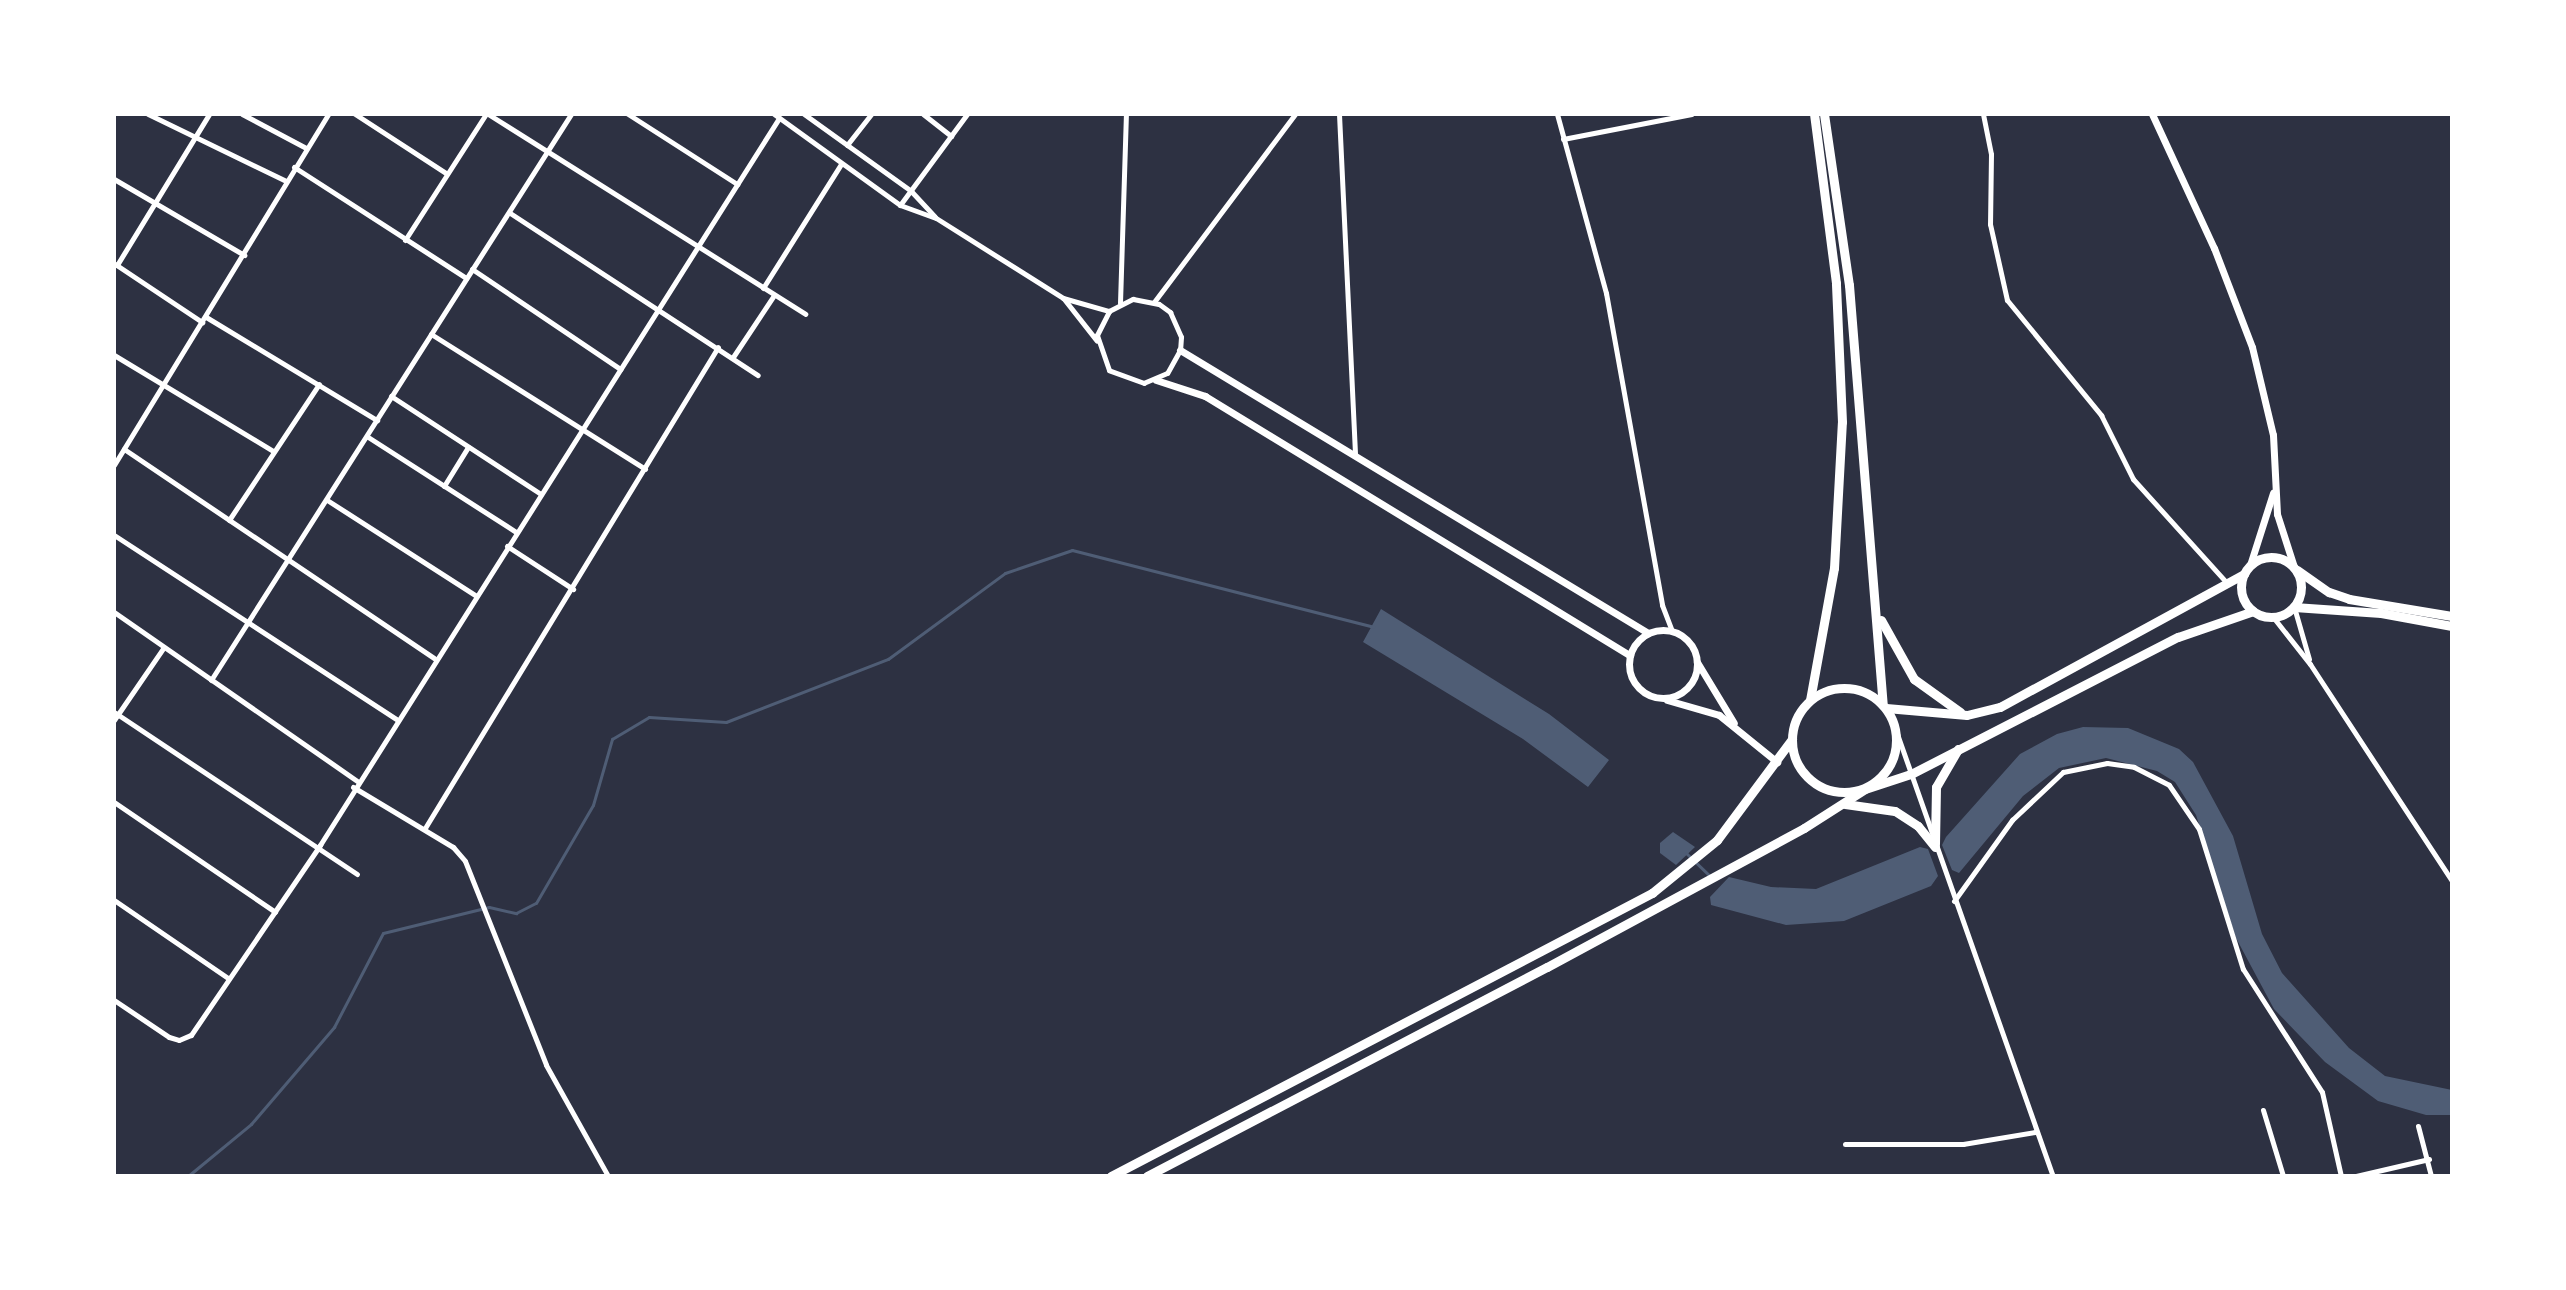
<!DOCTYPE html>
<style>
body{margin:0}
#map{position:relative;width:2566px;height:1290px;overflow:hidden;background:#2d3142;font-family:Jost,sans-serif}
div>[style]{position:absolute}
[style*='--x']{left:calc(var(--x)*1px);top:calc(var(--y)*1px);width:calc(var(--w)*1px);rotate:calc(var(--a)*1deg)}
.water>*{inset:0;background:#4f5d75}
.stream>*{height:3px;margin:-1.5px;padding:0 1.5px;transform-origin:1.5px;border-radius:1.5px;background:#4f5d75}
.minor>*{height:5px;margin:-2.5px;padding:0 2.5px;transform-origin:2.5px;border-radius:2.5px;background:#fff}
.tertiary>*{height:7px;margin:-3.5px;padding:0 3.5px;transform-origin:3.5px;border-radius:3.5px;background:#fff}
.tertiary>.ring{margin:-3.5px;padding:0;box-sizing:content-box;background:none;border:7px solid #fff;border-radius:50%}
.secondary>*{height:7px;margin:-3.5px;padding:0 3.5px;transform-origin:3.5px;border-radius:3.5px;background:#fff}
.trunk>*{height:9px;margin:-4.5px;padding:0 4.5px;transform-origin:4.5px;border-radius:4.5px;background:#fff}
.trunk>.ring{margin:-4.5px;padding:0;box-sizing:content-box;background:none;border:9px solid #fff;border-radius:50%}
span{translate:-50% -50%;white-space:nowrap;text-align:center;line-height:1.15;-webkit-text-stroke:7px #fff;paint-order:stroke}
.frame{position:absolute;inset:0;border:116px solid #fff;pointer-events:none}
</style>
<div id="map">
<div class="water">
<i style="clip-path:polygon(1381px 609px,1549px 714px,1609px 760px,1588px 787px,1523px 739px,1363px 642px)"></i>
<i style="clip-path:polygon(2083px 727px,2128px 728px,2179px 749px,2193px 762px,2233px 836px,2262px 934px,2282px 973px,2349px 1048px,2385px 1076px,2452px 1090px,2452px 1115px,2426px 1115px,2378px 1101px,2325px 1062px,2274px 1009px,2236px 938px,2196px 815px,2175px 782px,2157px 771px,2106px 758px,2059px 768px,2023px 796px,1959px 873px,1952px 870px,1942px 845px,1946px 837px,2020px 754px,2057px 734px)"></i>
<i style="clip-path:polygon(1673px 832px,1695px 847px,1676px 865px,1660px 853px,1660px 843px)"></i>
<i style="clip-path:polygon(1920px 847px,1928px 849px,1938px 876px,1931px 886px,1844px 921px,1786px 925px,1711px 905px,1710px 897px,1729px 877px,1771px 887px,1816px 889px)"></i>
</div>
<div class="stream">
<i style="--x:1686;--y:853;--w:33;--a:44"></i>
<i style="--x:188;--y:1176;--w:82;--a:-39.5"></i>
<i style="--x:251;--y:1124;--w:128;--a:-49.4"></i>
<i style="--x:334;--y:1027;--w:106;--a:-62.5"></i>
<i style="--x:383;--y:933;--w:109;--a:-13.8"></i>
<i style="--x:489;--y:907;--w:28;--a:13"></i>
<i style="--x:516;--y:913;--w:22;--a:-27"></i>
<i style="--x:536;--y:903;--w:113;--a:-59.8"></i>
<i style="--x:593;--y:805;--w:69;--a:-73.9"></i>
<i style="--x:612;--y:739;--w:43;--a:-30.7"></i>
<i style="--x:649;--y:717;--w:77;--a:3.7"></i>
<i style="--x:726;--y:722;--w:174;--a:-21.3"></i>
<i style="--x:888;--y:659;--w:145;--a:-36.3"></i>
<i style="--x:1005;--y:573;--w:71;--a:-18.9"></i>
<i style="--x:1072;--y:550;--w:311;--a:14.3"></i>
</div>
<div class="minor">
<i style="--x:148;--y:114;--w:153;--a:25.9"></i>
<i style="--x:242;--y:114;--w:72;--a:28"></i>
<i style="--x:355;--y:114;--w:108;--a:33"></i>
<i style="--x:488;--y:114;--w:375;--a:32.2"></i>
<i style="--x:628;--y:114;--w:130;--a:32.7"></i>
<i style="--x:774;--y:114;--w:155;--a:35.8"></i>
<i style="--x:900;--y:205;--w:38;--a:20"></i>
<i style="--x:936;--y:218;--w:150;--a:32.2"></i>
<i style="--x:1063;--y:298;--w:48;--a:15.8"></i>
<i style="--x:1109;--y:311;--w:27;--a:-27"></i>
<i style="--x:1133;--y:299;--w:26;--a:11"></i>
<i style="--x:1159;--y:304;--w:14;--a:36"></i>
<i style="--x:1170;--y:312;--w:27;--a:66"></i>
<i style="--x:1181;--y:337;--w:13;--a:94"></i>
<i style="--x:1180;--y:350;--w:26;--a:119"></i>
<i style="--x:1167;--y:373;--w:25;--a:157"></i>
<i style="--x:1144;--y:383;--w:37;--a:-160"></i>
<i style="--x:1109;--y:370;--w:37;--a:-109"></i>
<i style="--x:1097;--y:335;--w:27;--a:-63"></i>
<i style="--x:804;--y:114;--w:132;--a:35.7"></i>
<i style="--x:911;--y:191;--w:35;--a:47"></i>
<i style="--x:923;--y:114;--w:36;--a:38"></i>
<i style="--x:1339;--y:114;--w:342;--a:87.3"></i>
<i style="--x:1557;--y:114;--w:186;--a:74.7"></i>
<i style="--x:1606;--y:293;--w:317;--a:79.8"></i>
<i style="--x:1662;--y:605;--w:28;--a:69"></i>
<i style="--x:1983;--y:114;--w:41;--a:78.7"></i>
<i style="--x:1991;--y:154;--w:70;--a:90.8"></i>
<i style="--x:1990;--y:224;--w:78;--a:77.4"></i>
<i style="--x:2007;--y:300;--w:149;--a:50.7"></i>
<i style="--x:2101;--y:415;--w:72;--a:63.4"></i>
<i style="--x:2133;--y:479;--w:140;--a:47.9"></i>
<i style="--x:1563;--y:139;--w:131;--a:-11"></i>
<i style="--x:847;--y:145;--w:39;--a:-52"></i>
<i style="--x:294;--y:167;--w:205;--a:32.8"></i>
<i style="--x:114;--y:179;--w:151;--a:30.3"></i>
<i style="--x:900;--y:205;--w:113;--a:-53.6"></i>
<i style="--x:510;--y:213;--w:296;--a:33.2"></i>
<i style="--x:405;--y:240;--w:150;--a:-57.3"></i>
<i style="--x:115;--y:264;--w:105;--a:33.7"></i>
<i style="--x:117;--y:265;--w:177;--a:-58.6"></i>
<i style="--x:472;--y:269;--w:179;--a:34"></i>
<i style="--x:763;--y:288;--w:146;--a:-57.8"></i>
<i style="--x:1064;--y:299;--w:53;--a:51.8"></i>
<i style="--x:1154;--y:302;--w:235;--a:-53.1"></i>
<i style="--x:1120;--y:303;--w:189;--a:-88.2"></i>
<i style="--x:206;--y:317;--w:200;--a:31.1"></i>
<i style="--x:431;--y:334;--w:253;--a:32.2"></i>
<i style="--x:114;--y:355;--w:186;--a:31.1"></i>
<i style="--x:733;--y:357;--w:74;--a:-56.5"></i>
<i style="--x:391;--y:396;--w:179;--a:33.2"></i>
<i style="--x:368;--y:437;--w:176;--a:32.7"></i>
<i style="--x:124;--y:449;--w:374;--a:34"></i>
<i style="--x:114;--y:465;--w:411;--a:-58.6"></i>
<i style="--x:444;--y:486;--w:46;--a:-58.4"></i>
<i style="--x:327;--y:500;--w:176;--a:32.7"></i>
<i style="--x:229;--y:520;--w:163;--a:-56.5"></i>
<i style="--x:114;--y:535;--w:337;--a:33.1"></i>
<i style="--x:507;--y:546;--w:79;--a:33.1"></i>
<i style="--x:2294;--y:607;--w:54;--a:73.9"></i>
<i style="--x:114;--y:612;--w:296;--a:34.8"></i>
<i style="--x:2273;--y:617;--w:60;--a:51.8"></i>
<i style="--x:2310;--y:664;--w:259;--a:56.8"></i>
<i style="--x:211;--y:680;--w:671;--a:-57.54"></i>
<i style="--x:114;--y:712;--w:292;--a:33.7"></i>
<i style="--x:114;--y:720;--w:88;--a:-55.6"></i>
<i style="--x:1895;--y:728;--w:475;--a:70.6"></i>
<i style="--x:353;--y:787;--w:117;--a:31"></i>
<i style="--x:453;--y:847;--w:18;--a:49"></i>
<i style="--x:465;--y:861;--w:219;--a:68.3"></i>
<i style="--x:546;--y:1065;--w:127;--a:60.8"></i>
<i style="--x:114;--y:802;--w:195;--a:34.3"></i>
<i style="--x:425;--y:828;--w:563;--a:-58.65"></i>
<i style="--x:114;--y:900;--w:138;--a:34.4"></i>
<i style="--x:1954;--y:901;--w:100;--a:-54.4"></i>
<i style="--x:2012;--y:820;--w:70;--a:-43.3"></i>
<i style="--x:2063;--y:772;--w:45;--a:-11.6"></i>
<i style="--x:2107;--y:763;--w:27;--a:8"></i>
<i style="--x:2134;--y:767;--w:39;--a:27"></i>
<i style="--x:2169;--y:785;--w:53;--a:55.7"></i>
<i style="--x:2199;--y:829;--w:147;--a:72.6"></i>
<i style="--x:2243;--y:969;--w:146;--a:57.3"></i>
<i style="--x:2322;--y:1092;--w:86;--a:77.3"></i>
<i style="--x:114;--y:1000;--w:66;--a:33.9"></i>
<i style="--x:169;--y:1037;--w:10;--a:17"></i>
<i style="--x:179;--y:1040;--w:13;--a:-23"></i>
<i style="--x:191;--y:1035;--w:230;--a:-55.8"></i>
<i style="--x:320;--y:845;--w:860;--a:-57.73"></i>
<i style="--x:2263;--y:1110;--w:69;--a:73.1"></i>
<i style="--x:2418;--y:1126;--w:52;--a:75.4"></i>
<i style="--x:1845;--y:1144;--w:118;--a:0"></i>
<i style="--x:1963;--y:1144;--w:73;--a:-9.5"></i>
<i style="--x:2356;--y:1176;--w:75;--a:-13.1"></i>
</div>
<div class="tertiary">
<i style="--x:1180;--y:350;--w:547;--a:31.16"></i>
<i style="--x:1156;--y:380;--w:52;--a:18.1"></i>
<i style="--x:1205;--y:396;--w:498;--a:31.4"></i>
<i class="ring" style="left:1629px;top:630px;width:61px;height:61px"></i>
<i style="--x:1697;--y:662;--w:71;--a:58.8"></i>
<i style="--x:1667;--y:700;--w:54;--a:16.1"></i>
<i style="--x:1719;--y:715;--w:75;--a:39"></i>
</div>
<div class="secondary">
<i style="--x:2152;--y:114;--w:148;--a:65.2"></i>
<i style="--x:2214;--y:248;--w:106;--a:69"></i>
<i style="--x:2252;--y:347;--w:90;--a:76.6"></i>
<i style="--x:2273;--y:435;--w:79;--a:87.1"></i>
<i style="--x:2277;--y:514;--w:56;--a:72.2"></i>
<i style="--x:2250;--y:565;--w:76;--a:-72.3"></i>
</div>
<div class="trunk">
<i style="--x:1824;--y:114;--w:173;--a:81.7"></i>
<i style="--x:1849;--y:285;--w:421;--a:85.4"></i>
<i class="ring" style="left:2241px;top:557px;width:51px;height:51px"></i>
<i style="--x:2297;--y:570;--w:39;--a:35"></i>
<i style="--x:2329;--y:592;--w:21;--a:19"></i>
<i style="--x:2349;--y:599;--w:104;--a:9.4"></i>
<i style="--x:2294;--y:607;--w:87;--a:3.9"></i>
<i style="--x:2381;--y:613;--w:72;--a:10.4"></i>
<i style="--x:1881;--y:620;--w:68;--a:60.8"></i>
<i style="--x:1914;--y:679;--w:57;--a:35.7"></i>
<i class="ring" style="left:1792px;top:688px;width:95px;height:95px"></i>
<i style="--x:1810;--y:700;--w:134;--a:-79.7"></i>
<i style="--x:1834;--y:568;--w:146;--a:-86.9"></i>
<i style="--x:1842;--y:422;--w:139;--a:-92.5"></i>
<i style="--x:1836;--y:283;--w:170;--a:-97.4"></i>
<i style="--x:1886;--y:708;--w:81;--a:4.9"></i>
<i style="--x:1967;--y:715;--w:34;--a:-14"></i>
<i style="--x:2000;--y:707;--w:278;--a:-28.6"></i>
<i style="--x:1845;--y:804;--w:50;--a:8"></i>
<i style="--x:1895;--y:811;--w:27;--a:33"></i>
<i style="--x:1918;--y:826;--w:27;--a:51"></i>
<i style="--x:1935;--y:844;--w:57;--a:-89"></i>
<i style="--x:1936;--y:787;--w:44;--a:-59.9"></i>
<i style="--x:1111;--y:1176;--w:611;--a:-27.61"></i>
<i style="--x:1652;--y:893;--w:84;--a:-39.2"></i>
<i style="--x:1717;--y:840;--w:126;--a:-53.4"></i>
<i style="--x:1147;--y:1176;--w:451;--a:-27.6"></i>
<i style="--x:1547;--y:967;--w:292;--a:-28.4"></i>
<i style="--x:1804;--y:828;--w:72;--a:-32.6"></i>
<i style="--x:1865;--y:789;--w:48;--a:-18.1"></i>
<i style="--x:1911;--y:774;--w:300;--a:-27.2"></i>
<i style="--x:2178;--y:637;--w:79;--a:-19.1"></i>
</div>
<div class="frame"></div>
</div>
